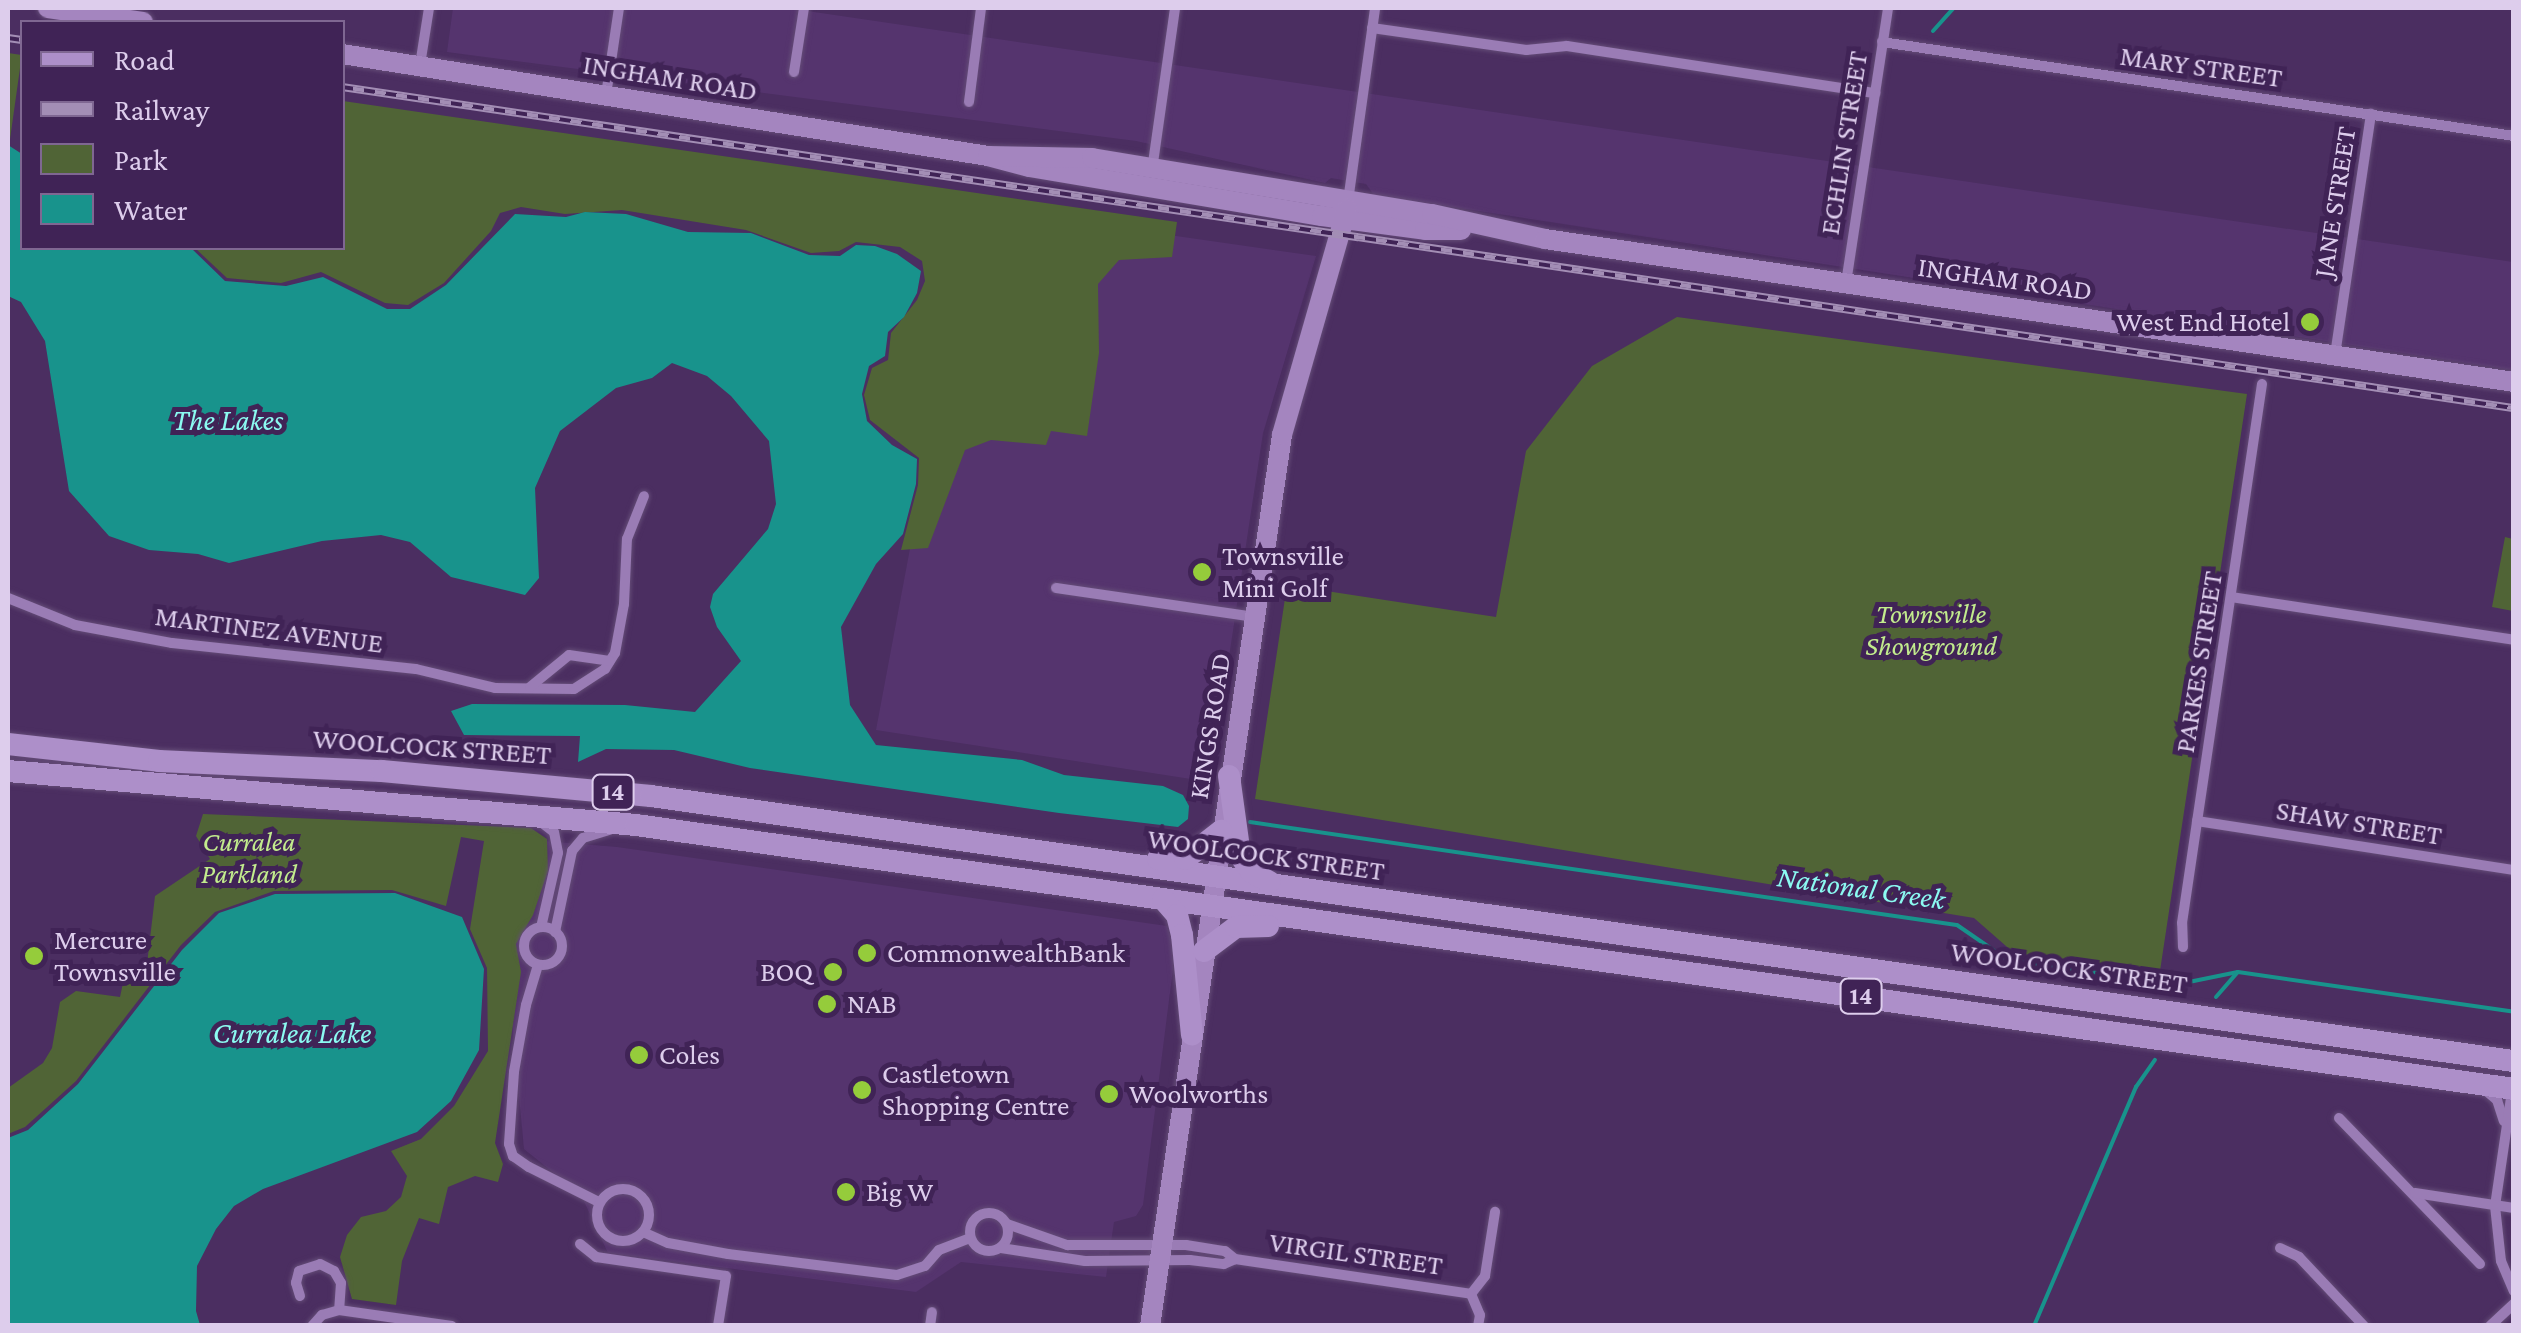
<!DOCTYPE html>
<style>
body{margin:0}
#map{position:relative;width:2521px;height:1333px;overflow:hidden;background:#4b2e61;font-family:"Crimson Pro",serif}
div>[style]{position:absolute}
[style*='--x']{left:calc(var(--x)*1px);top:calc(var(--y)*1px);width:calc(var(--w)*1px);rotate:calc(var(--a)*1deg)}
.built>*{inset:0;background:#55346e}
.green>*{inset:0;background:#506436;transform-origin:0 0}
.water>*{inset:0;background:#18938c}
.stream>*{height:4px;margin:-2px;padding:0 2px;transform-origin:2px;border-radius:2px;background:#18938c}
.roads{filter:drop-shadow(0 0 2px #644c77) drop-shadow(0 0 2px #644c77)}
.minor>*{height:10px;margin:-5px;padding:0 5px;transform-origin:5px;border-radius:5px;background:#9a7cb5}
.minor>.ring{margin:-5px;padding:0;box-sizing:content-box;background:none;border:10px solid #9a7cb5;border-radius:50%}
.secondary>*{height:20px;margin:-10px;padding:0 10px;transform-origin:10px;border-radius:10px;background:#a485bf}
.primary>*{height:22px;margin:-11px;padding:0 11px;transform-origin:11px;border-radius:11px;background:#ad8fc9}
.rail>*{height:8px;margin-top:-4px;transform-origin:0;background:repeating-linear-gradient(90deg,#402356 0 11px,#a38eb5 0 22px);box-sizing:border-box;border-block:2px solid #a38eb5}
.dots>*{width:28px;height:28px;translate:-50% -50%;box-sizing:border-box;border:5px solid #402356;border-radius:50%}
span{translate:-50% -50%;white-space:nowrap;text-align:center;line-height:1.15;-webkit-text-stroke:10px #402356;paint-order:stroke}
.shield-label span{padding:2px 8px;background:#402356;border:2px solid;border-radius:8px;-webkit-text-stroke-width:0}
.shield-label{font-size:25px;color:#ddcdec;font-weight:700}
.street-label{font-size:28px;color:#ddcdec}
.poi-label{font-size:28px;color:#ddcdec}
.right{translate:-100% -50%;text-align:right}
.left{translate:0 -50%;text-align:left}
.park-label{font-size:28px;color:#c2ec8d;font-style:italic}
.water-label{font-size:30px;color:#8bfaf1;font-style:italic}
.frame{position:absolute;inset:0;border:10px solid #ddcdec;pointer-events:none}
.legend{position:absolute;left:20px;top:20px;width:325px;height:230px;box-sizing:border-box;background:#402356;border:2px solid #7f6792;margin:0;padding:12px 18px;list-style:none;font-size:30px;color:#ddcdec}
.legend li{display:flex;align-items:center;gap:20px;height:50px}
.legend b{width:50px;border:2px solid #7f6792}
</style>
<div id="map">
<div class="built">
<i style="clip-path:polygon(453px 8px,787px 8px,2513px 262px,2513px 370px,1374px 195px,1366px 184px,1331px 178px,1325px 183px,1136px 141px,447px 52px)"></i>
<i style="clip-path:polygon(974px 207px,1316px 256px,1263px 433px,1210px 782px,876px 730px)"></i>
<i style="clip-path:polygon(520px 839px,617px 847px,1167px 926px,1175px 953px,1143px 1205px,1136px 1216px,1114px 1222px,1106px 1277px,961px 1262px,916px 1292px,608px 1253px,581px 1195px,524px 1149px,504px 937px)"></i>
</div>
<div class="green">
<i style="left:8px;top:53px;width:14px;height:87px;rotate:8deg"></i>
<i style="clip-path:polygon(343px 101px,1177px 222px,1172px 257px,1119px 260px,1098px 284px,1099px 353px,1087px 436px,1051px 431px,1046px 445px,991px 440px,965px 450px,928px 548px,901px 550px,918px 485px,919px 458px,870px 420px,864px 395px,872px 368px,888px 360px,891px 333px,917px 300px,925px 281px,922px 261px,900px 247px,856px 242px,839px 251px,811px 253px,746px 230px,622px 210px,565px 214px,521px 207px,500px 213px,491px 231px,444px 283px,408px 305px,385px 303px,321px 272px,281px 283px,227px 278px,195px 248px,342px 248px)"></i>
<i style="clip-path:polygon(1677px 317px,2247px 394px,2160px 971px,2014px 953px,1974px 918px,1255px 799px,1287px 585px,1496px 617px,1526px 451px,1592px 366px)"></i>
<i style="clip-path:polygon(2505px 537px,2513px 539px,2513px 611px,2492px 607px)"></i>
<i style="clip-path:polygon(203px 814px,531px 828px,547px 839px,548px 871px,533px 915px,516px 944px,521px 972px,495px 1143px,503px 1164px,498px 1182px,475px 1176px,448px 1187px,439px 1224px,419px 1218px,402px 1261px,396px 1305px,352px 1299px,340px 1257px,347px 1235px,361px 1217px,386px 1211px,401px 1197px,407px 1176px,391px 1151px,421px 1139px,454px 1106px,488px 1051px,487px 968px,470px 929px,484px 841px,461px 837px,446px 906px,392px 890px,274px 891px,215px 912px,181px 945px,76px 1081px,25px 1127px,8px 1134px,8px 1088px,43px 1063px,52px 1048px,60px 1002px,76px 991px,120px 997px,127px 964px,147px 964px,155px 896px,210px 859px,196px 836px)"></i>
</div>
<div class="water">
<i style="clip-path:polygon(8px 145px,22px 154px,22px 248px,191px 248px,225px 281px,286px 286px,323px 277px,387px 309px,410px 309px,446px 285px,515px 214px,566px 217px,585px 212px,626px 214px,688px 232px,751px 233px,809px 255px,840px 256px,856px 245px,875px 246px,897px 254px,921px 271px,917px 293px,904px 317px,888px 332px,885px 356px,869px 366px,862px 394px,867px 421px,892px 445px,917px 459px,916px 484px,903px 534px,876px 564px,841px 627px,850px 705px,876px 745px,1022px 760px,1064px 775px,1163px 786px,1183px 795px,1189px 806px,1188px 819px,1178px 827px,1059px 813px,750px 768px,674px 750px,606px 749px,578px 762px,580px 736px,464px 735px,451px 711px,472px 704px,625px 705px,695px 712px,741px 661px,717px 627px,710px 607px,713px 594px,768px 529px,776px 504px,769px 441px,731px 396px,707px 376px,672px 363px,652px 378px,616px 388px,560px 431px,535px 488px,539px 578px,525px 595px,451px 577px,410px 542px,381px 535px,322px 541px,229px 563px,198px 554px,149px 550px,109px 536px,69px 491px,45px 341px,21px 302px,8px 296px)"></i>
<i style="clip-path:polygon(395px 893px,462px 917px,484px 969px,479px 1050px,451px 1101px,417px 1132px,263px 1189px,234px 1206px,216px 1229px,197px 1266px,196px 1311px,200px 1325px,8px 1325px,8px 1138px,28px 1130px,78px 1084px,182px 950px,219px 913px,275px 894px)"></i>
</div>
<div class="stream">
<i style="--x:1933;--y:31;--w:31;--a:-48"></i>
<i style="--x:1250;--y:822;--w:714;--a:8.29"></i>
<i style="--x:1957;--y:925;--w:58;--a:34.5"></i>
<i style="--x:2005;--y:958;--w:16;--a:15"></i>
<i style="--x:2020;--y:962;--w:161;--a:7.9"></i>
<i style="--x:2179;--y:984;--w:60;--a:-11.5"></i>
<i style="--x:2238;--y:972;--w:279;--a:8.2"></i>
<i style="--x:2216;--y:997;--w:33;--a:-49"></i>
<i style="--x:2034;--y:1326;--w:260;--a:-66.9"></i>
<i style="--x:2136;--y:1087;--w:33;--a:-55"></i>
</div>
<div class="roads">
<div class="minor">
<i style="--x:1372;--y:28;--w:156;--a:8.1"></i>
<i style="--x:1526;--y:50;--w:41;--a:-5.6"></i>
<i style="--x:1567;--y:46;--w:312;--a:8.7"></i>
<i style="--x:1882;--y:42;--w:639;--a:8.46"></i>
<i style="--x:420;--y:65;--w:58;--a:-81"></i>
<i style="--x:794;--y:72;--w:65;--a:-81.1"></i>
<i style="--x:606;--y:95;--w:88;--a:-81.5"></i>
<i style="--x:969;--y:102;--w:95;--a:-82.7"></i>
<i style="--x:1152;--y:170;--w:164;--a:-81.9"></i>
<i style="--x:1348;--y:201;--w:195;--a:-82"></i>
<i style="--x:1846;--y:283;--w:278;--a:-81.3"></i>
<i style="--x:2335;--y:355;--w:244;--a:-81.5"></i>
<i style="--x:1056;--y:588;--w:201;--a:8.3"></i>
<i style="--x:2231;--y:597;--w:286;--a:8.6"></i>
<i style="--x:8;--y:598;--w:72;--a:21.9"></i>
<i style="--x:75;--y:625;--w:99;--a:10.5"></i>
<i style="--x:172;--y:643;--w:245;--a:6.1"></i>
<i style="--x:416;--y:669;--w:81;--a:13.5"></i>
<i style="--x:495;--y:688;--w:79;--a:0.7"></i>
<i style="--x:574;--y:689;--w:37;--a:-33"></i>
<i style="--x:605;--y:669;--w:19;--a:-58"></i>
<i style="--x:615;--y:653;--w:50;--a:-79.6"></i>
<i style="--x:624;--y:604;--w:65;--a:-87.4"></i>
<i style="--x:627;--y:539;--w:46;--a:-68.4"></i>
<i style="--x:530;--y:687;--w:50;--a:-39.4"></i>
<i style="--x:569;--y:655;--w:41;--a:8.3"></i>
<i style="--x:2197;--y:821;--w:321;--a:8.8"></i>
<i style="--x:541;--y:822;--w:16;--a:38"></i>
<i style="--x:554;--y:832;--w:21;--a:79"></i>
<i style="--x:558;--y:853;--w:76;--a:102.9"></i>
<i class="ring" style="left:524px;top:927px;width:28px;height:28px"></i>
<i style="--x:555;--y:932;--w:83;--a:-78.1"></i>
<i style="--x:572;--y:851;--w:17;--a:-50"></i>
<i style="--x:583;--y:838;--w:28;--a:-17"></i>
<i style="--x:2183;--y:947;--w:24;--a:-92"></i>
<i style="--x:2182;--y:923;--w:545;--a:-81.56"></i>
<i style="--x:538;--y:965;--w:42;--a:106.7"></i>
<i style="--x:526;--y:1005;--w:68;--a:100.2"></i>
<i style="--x:514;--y:1072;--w:72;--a:94"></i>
<i style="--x:509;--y:1144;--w:13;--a:72"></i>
<i style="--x:513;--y:1156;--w:19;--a:35"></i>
<i style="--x:529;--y:1167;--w:78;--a:26.6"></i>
<i style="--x:2485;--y:1090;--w:16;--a:40"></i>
<i style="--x:2497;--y:1100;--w:22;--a:72"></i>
<i style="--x:2512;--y:1091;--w:116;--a:98.4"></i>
<i style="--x:2495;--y:1206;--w:55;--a:83.8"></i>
<i style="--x:2501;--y:1261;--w:33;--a:67"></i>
<i style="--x:2339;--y:1118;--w:203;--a:46"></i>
<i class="ring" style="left:597px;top:1189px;width:42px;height:42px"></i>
<i style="--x:2415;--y:1193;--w:100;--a:8.6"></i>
<i class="ring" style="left:970px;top:1213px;width:28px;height:28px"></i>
<i style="--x:1007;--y:1224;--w:64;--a:19.3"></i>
<i style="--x:1067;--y:1245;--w:119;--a:0"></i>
<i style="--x:1186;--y:1245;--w:39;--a:9"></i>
<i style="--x:1225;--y:1251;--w:13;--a:39"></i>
<i style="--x:1235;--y:1259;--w:239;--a:8.4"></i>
<i style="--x:643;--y:1232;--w:27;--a:24"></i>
<i style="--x:668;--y:1243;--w:61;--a:10.4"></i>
<i style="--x:728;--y:1254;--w:170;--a:7.1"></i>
<i style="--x:897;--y:1275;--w:29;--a:-18"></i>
<i style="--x:925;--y:1266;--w:21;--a:-49"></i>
<i style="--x:939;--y:1250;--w:33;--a:-21"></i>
<i style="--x:580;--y:1244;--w:21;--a:39"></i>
<i style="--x:596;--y:1257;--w:131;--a:8.3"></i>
<i style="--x:726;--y:1276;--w:51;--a:99.1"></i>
<i style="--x:1001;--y:1248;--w:85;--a:8.8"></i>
<i style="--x:1085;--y:1261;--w:105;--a:-0.5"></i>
<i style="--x:1190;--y:1260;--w:34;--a:7"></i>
<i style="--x:1224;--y:1264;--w:12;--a:-24"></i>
<i style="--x:2280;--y:1248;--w:21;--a:25"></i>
<i style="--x:2299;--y:1257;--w:95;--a:46.7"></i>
<i style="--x:1471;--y:1294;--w:23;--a:-52"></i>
<i style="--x:1485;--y:1276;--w:65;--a:-81.1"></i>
<i style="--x:1471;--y:1294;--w:23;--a:67"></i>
<i style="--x:1480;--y:1315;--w:11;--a:100"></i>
<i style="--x:300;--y:1296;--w:14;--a:-107"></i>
<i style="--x:296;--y:1283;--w:12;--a:-76"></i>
<i style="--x:299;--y:1271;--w:22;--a:-18"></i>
<i style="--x:320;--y:1264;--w:16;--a:27"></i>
<i style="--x:334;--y:1271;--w:14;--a:60"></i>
<i style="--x:341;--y:1283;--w:27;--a:94"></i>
<i style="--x:312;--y:1326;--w:15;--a:-48"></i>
<i style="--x:322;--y:1315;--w:18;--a:-16"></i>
<i style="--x:339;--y:1310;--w:114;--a:8.1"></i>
<i style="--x:930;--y:1326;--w:14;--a:-82"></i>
<i style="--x:2490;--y:1326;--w:33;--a:-43"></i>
</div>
<div class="secondary">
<i style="--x:48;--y:8;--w:96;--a:8.4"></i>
<i style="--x:342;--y:54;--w:654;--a:8.97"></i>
<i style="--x:988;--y:156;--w:42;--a:15"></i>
<i style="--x:1029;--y:167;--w:297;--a:9.5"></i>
<i style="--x:1322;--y:216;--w:104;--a:7.7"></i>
<i style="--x:1425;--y:230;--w:36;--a:0"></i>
<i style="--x:988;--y:156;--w:104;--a:1.1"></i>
<i style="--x:1092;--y:158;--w:345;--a:9.4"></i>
<i style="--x:1432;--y:214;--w:116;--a:12.5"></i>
<i style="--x:1545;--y:239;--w:979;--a:8.39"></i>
<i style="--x:1150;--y:1326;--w:901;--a:-81.57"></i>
<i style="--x:1282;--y:435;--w:235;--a:-74"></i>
</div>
<div class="primary">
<i style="--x:8;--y:744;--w:152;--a:6.4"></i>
<i style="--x:159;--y:761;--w:223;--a:2.6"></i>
<i style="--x:382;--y:771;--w:270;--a:5.3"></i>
<i style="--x:651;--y:796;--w:1882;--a:8.1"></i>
<i style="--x:8;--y:771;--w:630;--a:4.91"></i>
<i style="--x:636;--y:825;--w:1896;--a:8"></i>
<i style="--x:1229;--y:776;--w:80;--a:82.1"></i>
<i style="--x:1240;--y:855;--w:20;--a:57"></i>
<i style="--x:1251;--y:872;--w:21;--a:28"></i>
<i style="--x:1158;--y:859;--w:27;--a:0"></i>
<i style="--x:1185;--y:859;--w:46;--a:-37.9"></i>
<i style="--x:1163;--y:899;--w:21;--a:49"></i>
<i style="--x:1177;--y:915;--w:21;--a:76"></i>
<i style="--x:1182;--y:935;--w:100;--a:84.3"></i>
<i style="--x:1204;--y:951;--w:40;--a:-37"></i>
<i style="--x:1236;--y:927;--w:32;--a:-2"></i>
</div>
</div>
<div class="rail">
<i style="--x:8;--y:38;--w:14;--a:8"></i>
<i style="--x:342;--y:87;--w:2196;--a:8.41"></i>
</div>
<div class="dots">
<i style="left:2310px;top:322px;background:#95cc3b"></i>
<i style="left:1202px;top:572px;background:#95cc3b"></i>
<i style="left:867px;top:953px;background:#95cc3b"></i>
<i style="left:34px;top:956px;background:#95cc3b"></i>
<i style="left:833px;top:972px;background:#95cc3b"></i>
<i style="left:827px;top:1004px;background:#95cc3b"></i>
<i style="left:639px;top:1055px;background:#95cc3b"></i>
<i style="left:862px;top:1090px;background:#95cc3b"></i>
<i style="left:1109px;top:1094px;background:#95cc3b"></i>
<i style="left:846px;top:1192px;background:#95cc3b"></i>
</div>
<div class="shield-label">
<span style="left:613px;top:792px">14</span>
<span style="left:1861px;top:996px">14</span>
</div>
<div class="street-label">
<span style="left:2201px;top:67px;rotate:8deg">MARY STREET</span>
<span style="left:670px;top:78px;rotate:9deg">INGHAM ROAD</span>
<span style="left:1844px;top:143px;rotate:-81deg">ECHLIN STREET</span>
<span style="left:2335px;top:202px;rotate:-81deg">JANE STREET</span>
<span style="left:2005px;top:279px;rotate:8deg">INGHAM ROAD</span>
<span style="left:269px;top:630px;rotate:7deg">MARTINEZ AVENUE</span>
<span style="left:2199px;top:662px;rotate:-81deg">PARKES STREET</span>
<span style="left:1210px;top:726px;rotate:-81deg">KINGS ROAD</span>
<span style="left:432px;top:747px;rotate:4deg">WOOLCOCK STREET</span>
<span style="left:2359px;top:823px;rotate:9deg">SHAW STREET</span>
<span style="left:1266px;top:855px;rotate:8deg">WOOLCOCK STREET</span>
<span style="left:2069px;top:968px;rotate:8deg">WOOLCOCK STREET</span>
<span style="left:1356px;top:1254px;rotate:8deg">VIRGIL STREET</span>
</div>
<div class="poi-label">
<span class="right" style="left:2290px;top:322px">West End Hotel</span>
<span class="left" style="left:1222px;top:572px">Townsville<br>Mini Golf</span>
<span class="left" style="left:54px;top:956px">Mercure<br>Townsville</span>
<span class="left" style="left:887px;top:953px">CommonwealthBank</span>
<span class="right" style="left:813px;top:972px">BOQ</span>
<span class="left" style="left:847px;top:1004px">NAB</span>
<span class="left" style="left:659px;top:1055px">Coles</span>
<span class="left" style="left:882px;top:1090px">Castletown<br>Shopping Centre</span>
<span class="left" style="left:1129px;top:1094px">Woolworths</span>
<span class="left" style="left:866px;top:1192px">Big W</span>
</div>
<div class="park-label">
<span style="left:1931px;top:630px">Townsville<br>Showground</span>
<span style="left:249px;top:858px">Curralea<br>Parkland</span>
</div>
<div class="water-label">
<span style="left:228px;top:420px">The Lakes</span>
<span style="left:1861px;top:888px;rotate:8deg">National Creek</span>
<span style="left:292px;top:1033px">Curralea Lake</span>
</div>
<div class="frame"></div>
<ul class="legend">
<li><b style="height:12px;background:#ad8fc9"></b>Road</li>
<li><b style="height:12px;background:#a38eb5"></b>Railway</li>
<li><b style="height:28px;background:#506436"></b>Park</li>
<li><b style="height:28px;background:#18938c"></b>Water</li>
</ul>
</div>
